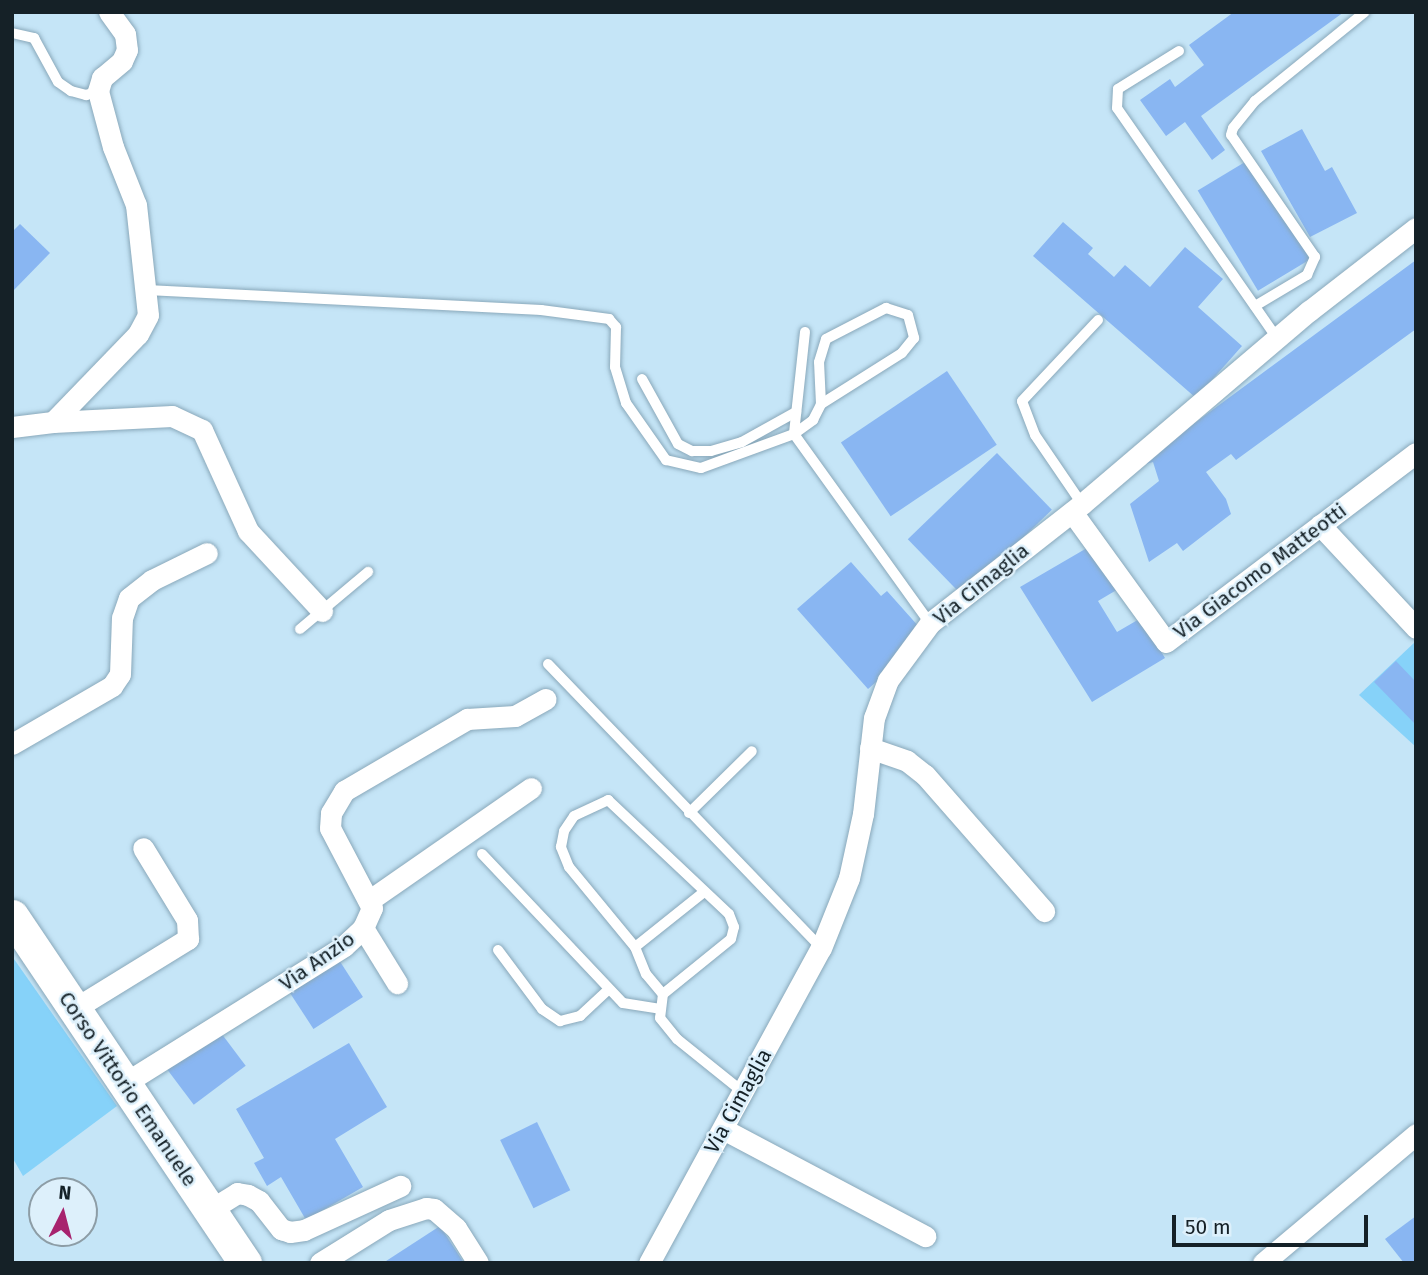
<!DOCTYPE html>
<style>
body{margin:0}
#map{position:relative;width:1428px;height:1275px;overflow:hidden;background:#c5e5f7;font-family:"Fira Sans",sans-serif}
div>[style]{position:absolute}
[style*='--x']{left:calc(var(--x)*1px);top:calc(var(--y)*1px);width:calc(var(--w)*1px);rotate:calc(var(--a)*1deg)}
.green>*{inset:0;background:#86d2f9}
.building>*{inset:0;background:#89b6f2;transform-origin:0 0}
.roads{filter:drop-shadow(0 0 2px #89a8ba) drop-shadow(0 0 2px #89a8ba)}
.lane>*{height:10px;margin:-5px;padding:0 5px;transform-origin:5px;border-radius:5px;background:#fff}
.street>*{height:21px;margin:-10.5px;padding:0 10.5px;transform-origin:10.5px;border-radius:10.5px;background:#fff}
.primary>*{height:33px;margin:-16.5px;padding:0 16.5px;transform-origin:16.5px;border-radius:16.5px;background:#fff}
span{translate:-50% -50%;white-space:nowrap;text-align:center;line-height:1.15;-webkit-text-stroke:5px #ddf0fb;paint-order:stroke}
.street-label{font-size:21px;color:#152127}
.frame{position:absolute;inset:0;border:14px solid #152127;pointer-events:none}
.north{position:absolute;left:28px;top:1177px;width:70px;height:70px;box-sizing:border-box;background:#ddf0fb;border:2px solid #8d9da6;border-radius:50%;rotate:6deg;font-size:19px;font-weight:700;line-height:28px;text-align:center;color:#152127}
.north::after{content:'';display:block;margin:auto;width:24px;height:32px;background:#a7236e;clip-path:polygon(50% 0,100% 100%,50% 72%,0 100%)}
.scale{position:absolute;left:1172px;top:1215px;width:196px;height:32px;box-sizing:border-box;border:4px solid #152127;border-top:0;padding-left:9px;font-size:21px;line-height:24px;white-space:nowrap;color:#152127;-webkit-text-stroke:5px #ddf0fb;paint-order:stroke}
</style>
<div id="map">
<div class="green">
<i style="clip-path:polygon(1416px 641px,1416px 747px,1359px 695px)"></i>
<i style="clip-path:polygon(14px 959px,117px 1106px,23px 1176px,12px 1157px)"></i>
</div>
<div class="building">
<i style="clip-path:polygon(1234px 12px,1344px 12px,1201px 116px,1225px 150px,1212px 160px,1185px 122px,1166px 136px,1140px 100px,1170px 79px,1175px 87px,1204px 65px,1189px 45px)"></i>
<i style="clip-path:polygon(1302px 129px,1325px 171px,1332px 167px,1357px 213px,1310px 237px,1261px 151px)"></i>
<i style="left:1250px;top:159px;width:117px;height:61px;rotate:59deg"></i>
<i style="clip-path:polygon(1063px 222px,1093px 248px,1088px 254px,1114px 277px,1125px 265px,1150px 287px,1185px 247px,1223px 279px,1198px 307px,1242px 346px,1196px 398px,1033px 256px)"></i>
<i style="clip-path:polygon(20px 224px,50px 253px,12px 292px,12px 232px)"></i>
<i style="clip-path:polygon(1416px 260px,1416px 329px,1236px 460px,1231px 454px,1206px 472px,1226px 499px,1231px 514px,1183px 551px,1177px 543px,1149px 562px,1130px 504px,1159px 481px,1153px 462px,1135px 467px)"></i>
<i style="left:947px;top:371px;width:89px;height:128px;rotate:56deg"></i>
<i style="left:997px;top:453px;width:79px;height:124px;rotate:46deg"></i>
<i style="clip-path:polygon(1099px 541px,1125px 585px,1098px 601px,1117px 632px,1141px 618px,1165px 658px,1092px 702px,1020px 587px)"></i>
<i style="clip-path:polygon(851px 562px,881px 596px,887px 591px,928px 637px,868px 689px,797px 609px)"></i>
<i style="clip-path:polygon(1396px 661px,1416px 682px,1416px 725px,1374px 682px)"></i>
<i style="left:339px;top:960px;width:44px;height:59px;rotate:57deg"></i>
<i style="left:218px;top:1029px;width:46px;height:65px;rotate:53deg"></i>
<i style="clip-path:polygon(349px 1043px,387px 1107px,335px 1139px,363px 1187px,306px 1220px,281px 1177px,267px 1186px,254px 1163px,264px 1158px,236px 1109px)"></i>
<i style="left:537px;top:1122px;width:76px;height:41px;rotate:64deg"></i>
<i style="clip-path:polygon(1416px 1216px,1416px 1263px,1404px 1263px,1385px 1239px)"></i>
<i style="clip-path:polygon(440px 1226px,464px 1263px,383px 1263px)"></i>
</div>
<div class="roads">
<div class="lane">
<i style="--x:12;--y:33;--w:23;--a:13"></i>
<i style="--x:34;--y:38;--w:50;--a:61.4"></i>
<i style="--x:58;--y:82;--w:16;--a:35"></i>
<i style="--x:71;--y:91;--w:16;--a:15"></i>
<i style="--x:86;--y:95;--w:13;--a:-18"></i>
<i style="--x:1179;--y:51;--w:72;--a:148.1"></i>
<i style="--x:1118;--y:89;--w:19;--a:93"></i>
<i style="--x:1117;--y:108;--w:280;--a:55.2"></i>
<i style="--x:147;--y:290;--w:395;--a:2.9"></i>
<i style="--x:541;--y:310;--w:69;--a:7.5"></i>
<i style="--x:609;--y:319;--w:11;--a:49"></i>
<i style="--x:616;--y:327;--w:40;--a:91.4"></i>
<i style="--x:615;--y:367;--w:38;--a:73"></i>
<i style="--x:626;--y:403;--w:70;--a:54.9"></i>
<i style="--x:666;--y:460;--w:36;--a:13"></i>
<i style="--x:701;--y:468;--w:99;--a:-20.1"></i>
<i style="--x:794;--y:434;--w:24;--a:-36"></i>
<i style="--x:813;--y:420;--w:18;--a:-63"></i>
<i style="--x:821;--y:404;--w:42;--a:-92.7"></i>
<i style="--x:819;--y:362;--w:24;--a:-73"></i>
<i style="--x:826;--y:339;--w:68;--a:-27.3"></i>
<i style="--x:886;--y:308;--w:23;--a:18"></i>
<i style="--x:908;--y:315;--w:24;--a:75"></i>
<i style="--x:914;--y:338;--w:19;--a:129"></i>
<i style="--x:902;--y:353;--w:96;--a:147.8"></i>
<i style="--x:1255;--y:306;--w:61;--a:-30.8"></i>
<i style="--x:1307;--y:275;--w:20;--a:-66"></i>
<i style="--x:1315;--y:257;--w:148;--a:-124.5"></i>
<i style="--x:1231;--y:135;--w:7;--a:-74"></i>
<i style="--x:1233;--y:128;--w:35;--a:-51"></i>
<i style="--x:1255;--y:101;--w:141;--a:-39"></i>
<i style="--x:805;--y:332;--w:103;--a:96.2"></i>
<i style="--x:794;--y:434;--w:233;--a:54.3"></i>
<i style="--x:642;--y:379;--w:74;--a:61"></i>
<i style="--x:678;--y:444;--w:16;--a:27"></i>
<i style="--x:692;--y:451;--w:19;--a:0"></i>
<i style="--x:711;--y:451;--w:32;--a:-16"></i>
<i style="--x:742;--y:442;--w:62;--a:-29.1"></i>
<i style="--x:1082;--y:504;--w:83;--a:-124.3"></i>
<i style="--x:1035;--y:435;--w:36;--a:-111"></i>
<i style="--x:1022;--y:401;--w:111;--a:-46.8"></i>
<i style="--x:300;--y:629;--w:89;--a:-40"></i>
<i style="--x:548;--y:664;--w:394;--a:46.1"></i>
<i style="--x:689;--y:813;--w:88;--a:-44.5"></i>
<i style="--x:482;--y:854;--w:205;--a:46.6"></i>
<i style="--x:623;--y:1003;--w:36;--a:9"></i>
<i style="--x:704;--y:892;--w:88;--a:141.4"></i>
<i style="--x:635;--y:947;--w:104;--a:-129.5"></i>
<i style="--x:569;--y:867;--w:22;--a:-112"></i>
<i style="--x:561;--y:847;--w:16;--a:-79"></i>
<i style="--x:564;--y:831;--w:18;--a:-56"></i>
<i style="--x:574;--y:816;--w:38;--a:-25"></i>
<i style="--x:608;--y:800;--w:166;--a:43.3"></i>
<i style="--x:729;--y:914;--w:14;--a:69"></i>
<i style="--x:734;--y:927;--w:12;--a:104"></i>
<i style="--x:731;--y:939;--w:87;--a:141"></i>
<i style="--x:663;--y:994;--w:24;--a:97"></i>
<i style="--x:660;--y:1018;--w:27;--a:51"></i>
<i style="--x:677;--y:1039;--w:85;--a:38.8"></i>
<i style="--x:635;--y:947;--w:29;--a:68"></i>
<i style="--x:646;--y:974;--w:26;--a:50"></i>
<i style="--x:498;--y:950;--w:74;--a:53.3"></i>
<i style="--x:542;--y:1009;--w:22;--a:34"></i>
<i style="--x:560;--y:1021;--w:21;--a:-14"></i>
<i style="--x:580;--y:1016;--w:38;--a:-43"></i>
</div>
<div class="street">
<i style="--x:53;--y:422;--w:119;--a:-2.9"></i>
<i style="--x:172;--y:416;--w:33;--a:25"></i>
<i style="--x:202;--y:430;--w:111;--a:65.5"></i>
<i style="--x:248;--y:531;--w:109;--a:47.2"></i>
<i style="--x:12;--y:427;--w:41;--a:-7"></i>
<i style="--x:53;--y:422;--w:122;--a:-46"></i>
<i style="--x:138;--y:334;--w:21;--a:-62"></i>
<i style="--x:148;--y:315;--w:111;--a:-96.2"></i>
<i style="--x:136;--y:205;--w:62;--a:-111.6"></i>
<i style="--x:113;--y:147;--w:58;--a:-105"></i>
<i style="--x:98;--y:91;--w:14;--a:-73"></i>
<i style="--x:102;--y:78;--w:26;--a:-40"></i>
<i style="--x:122;--y:61;--w:12;--a:-66"></i>
<i style="--x:127;--y:50;--w:16;--a:-97"></i>
<i style="--x:125;--y:34;--w:27;--a:-126"></i>
<i style="--x:1072;--y:512;--w:160;--a:54.1"></i>
<i style="--x:1166;--y:642;--w:313;--a:-37.1"></i>
<i style="--x:1320;--y:525;--w:141;--a:47"></i>
<i style="--x:12;--y:744;--w:116;--a:-30.1"></i>
<i style="--x:112;--y:686;--w:14;--a:-56"></i>
<i style="--x:120;--y:674;--w:56;--a:-88"></i>
<i style="--x:122;--y:618;--w:21;--a:-71"></i>
<i style="--x:129;--y:598;--w:29;--a:-38"></i>
<i style="--x:152;--y:580;--w:61;--a:-26.1"></i>
<i style="--x:870;--y:748;--w:39;--a:19"></i>
<i style="--x:907;--y:761;--w:23;--a:38"></i>
<i style="--x:925;--y:775;--w:181;--a:48.8"></i>
<i style="--x:370;--y:900;--w:196;--a:-34.8"></i>
<i style="--x:363;--y:928;--w:65;--a:58.3"></i>
<i style="--x:74;--y:1009;--w:134;--a:-31.6"></i>
<i style="--x:188;--y:939;--w:19;--a:-93"></i>
<i style="--x:187;--y:920;--w:84;--a:-121.4"></i>
<i style="--x:125;--y:1083;--w:258;--a:-32"></i>
<i style="--x:344;--y:946;--w:26;--a:-43"></i>
<i style="--x:363;--y:928;--w:22;--a:-66"></i>
<i style="--x:372;--y:908;--w:90;--a:-117.7"></i>
<i style="--x:330;--y:828;--w:15;--a:-86"></i>
<i style="--x:331;--y:813;--w:26;--a:-59"></i>
<i style="--x:344;--y:791;--w:143;--a:-30.3"></i>
<i style="--x:467;--y:719;--w:48;--a:-3.6"></i>
<i style="--x:515;--y:716;--w:35;--a:-29"></i>
<i style="--x:723;--y:1129;--w:229;--a:27.9"></i>
<i style="--x:210;--y:1210;--w:32;--a:-32"></i>
<i style="--x:237;--y:1193;--w:11;--a:10"></i>
<i style="--x:248;--y:1195;--w:13;--a:29"></i>
<i style="--x:259;--y:1201;--w:36;--a:52"></i>
<i style="--x:281;--y:1229;--w:9;--a:18"></i>
<i style="--x:290;--y:1232;--w:14;--a:-8"></i>
<i style="--x:304;--y:1230;--w:106;--a:-24.6"></i>
<i style="--x:320;--y:1263;--w:81;--a:-31.9"></i>
<i style="--x:389;--y:1220;--w:39;--a:-18"></i>
<i style="--x:426;--y:1208;--w:8;--a:7"></i>
<i style="--x:434;--y:1209;--w:29;--a:41"></i>
<i style="--x:456;--y:1228;--w:41;--a:57.8"></i>
<i style="--x:649;--y:1263;--w:359;--a:-61.4"></i>
<i style="--x:821;--y:948;--w:75;--a:-68.2"></i>
<i style="--x:849;--y:878;--w:66;--a:-77.7"></i>
<i style="--x:863;--y:814;--w:97;--a:-83.5"></i>
<i style="--x:874;--y:718;--w:40;--a:-69.8"></i>
<i style="--x:888;--y:680;--w:71;--a:-53.6"></i>
<i style="--x:930;--y:623;--w:193;--a:-38.1"></i>
<i style="--x:1082;--y:504;--w:298;--a:-40.4"></i>
<i style="--x:1309;--y:311;--w:135;--a:-37.8"></i>
<i style="--x:1263;--y:1263;--w:200;--a:-40.1"></i>
</div>
<div class="primary">
<i style="--x:12;--y:916;--w:418;--a:56.1"></i>
</div>
</div>
<div class="street-label">
<span style="left:1260px;top:571px;rotate:-37deg">Via Giacomo Matteotti</span>
<span style="left:981px;top:584px;rotate:-39deg">Via Cimaglia</span>
<span style="left:317px;top:961px;rotate:-35deg">Via Anzio</span>
<span style="left:128px;top:1089px;rotate:56deg">Corso Vittorio Emanuele</span>
<span style="left:738px;top:1101px;rotate:-61deg">Via Cimaglia</span>
</div>
<div class="frame"></div>
<div class="north">N</div>
<div class="scale">50 m</div>
</div>
